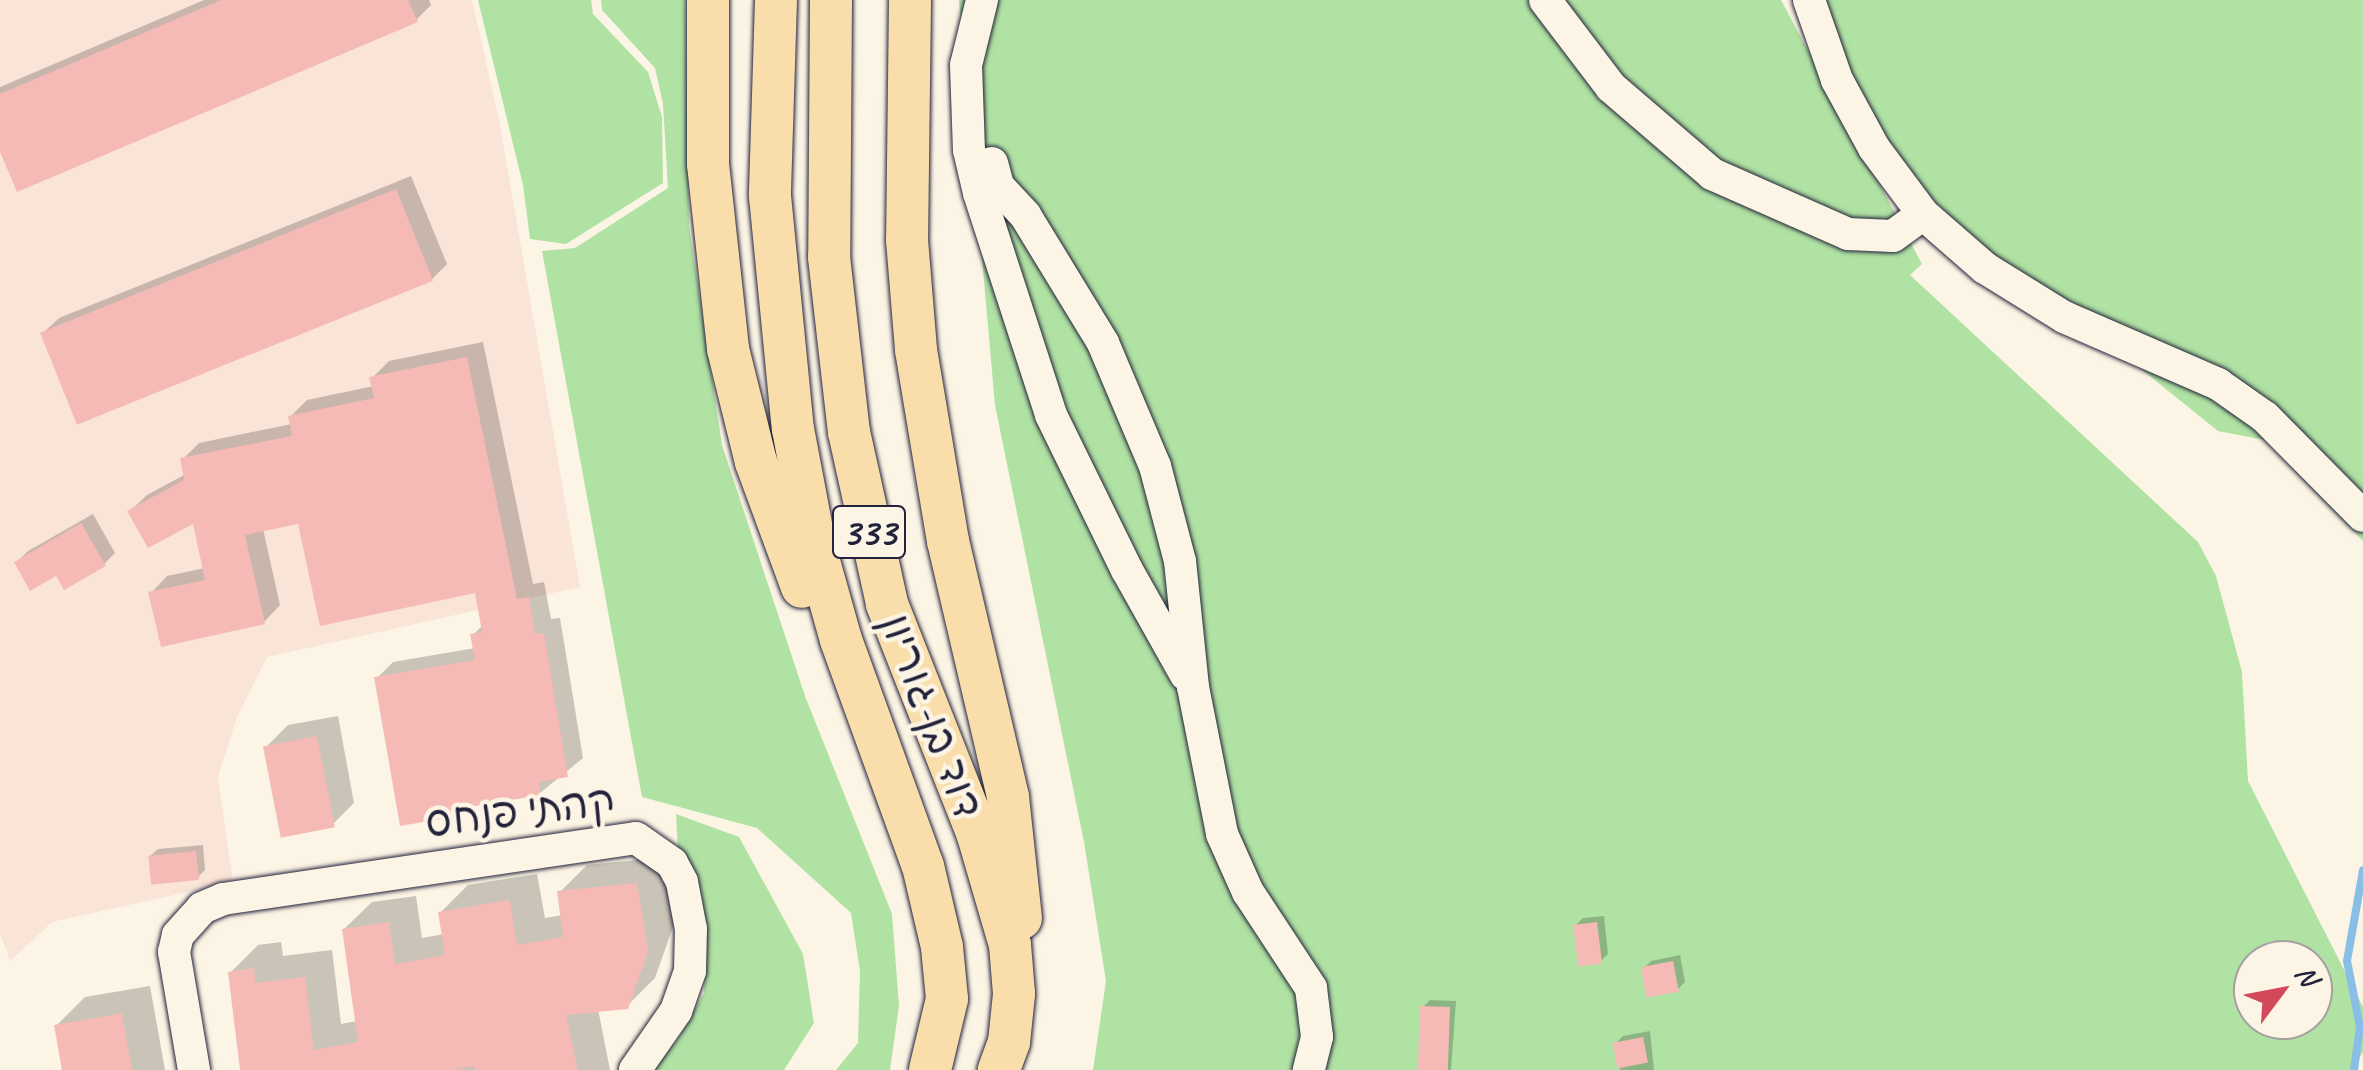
<!DOCTYPE html>
<meta charset="utf-8">
<style>
body{margin:0}
#map{position:relative;width:2363px;height:1070px;overflow:hidden;background:#fcf5e5;font-family:Caveat,"Playpen Sans Hebrew",sans-serif}
div>[style]{position:absolute}
[style*='--x']{left:calc(var(--x)*1px);top:calc(var(--y)*1px);width:calc(var(--w)*1px);rotate:calc(var(--a)*1deg)}
.built>*{inset:0;background:#fae3d7}
.green>*{inset:0;background:#b0e2a3}
.shadow>*{inset:0;background:#0003}
.stream>*{height:8px;margin:-4px;padding:0 4px;transform-origin:4px;border-radius:4px;background:#89bfe7}
.building>*{inset:0;background:#f6bab6;transform-origin:0 0}
.roads{filter:drop-shadow(0 0 2px #22223b) drop-shadow(0 0 2px #22223b)}
.minor>*{height:32px;margin:-16px;padding:0 16px;transform-origin:16px;border-radius:16px;background:#fcf5e5}
.major>*{height:42px;margin:-21px;padding:0 21px;transform-origin:21px;border-radius:21px;background:#f9deab}
span{translate:-50% -50%;white-space:nowrap;text-align:center;line-height:1.15;-webkit-text-stroke:9px #fcf5e5;paint-order:stroke}
.shield-label span{padding:2px 8px;background:#fcf5e5;border:2px solid;border-radius:8px;-webkit-text-stroke-width:0}
.shield-label{font-size:40px;color:#22223b;font-weight:700}
.street-label{font-size:42px;color:#22223b}
.north{position:absolute;left:2233px;top:940px;width:100px;height:100px;box-sizing:border-box;background:#fcf5e5;border:2px solid #a5a1a1;border-radius:50%;rotate:58deg;font-size:28px;font-weight:700;line-height:40px;text-align:center;color:#22223b}
.north::after{content:'';display:block;margin:auto;width:35px;height:45px;background:#d1495b;clip-path:polygon(50% 0,100% 100%,50% 72%,0 100%)}
</style>
<div id="map">
<div class="built">
<i style="clip-path:polygon(0 0,472px 0,499px 120px,580px 587px,267px 657px,237px 717px,218px 777px,233px 882px,52px 922px,10px 961px,0 933px)"></i>
</div>
<div class="green">
<i style="clip-path:polygon(478px 0,591px 0,593px 14px,648px 72px,662px 117px,663px 183px,566px 244px,530px 239px,523px 185px)"></i>
<i style="clip-path:polygon(601px 0,685px 0,689px 226px,722px 445px,805px 696px,892px 914px,899px 1006px,890px 1070px,836px 1070px,858px 1043px,860px 971px,851px 913px,757px 828px,642px 797px,542px 251px,575px 248px,668px 188px,663px 104px,655px 68px,602px 10px)"></i>
<i style="clip-path:polygon(evenodd,959px 0,1781px 0,1922px 264px,1910px 275px,2198px 542px,2216px 576px,2242px 672px,2248px 781px,2363px 1007px,2363px 1052px,2351px 1070px,1093px 1070px,1106px 981px,1084px 842px,995px 405px,959px 0,2253px 960px,2313px 960px,2313px 1020px,2253px 1020px,2253px 960px)"></i>
<i style="clip-path:polygon(1792px 0,2363px 0,2363px 541px,2265px 440px,2218px 431px,2043px 290px,1903px 209px,1836px 91px)"></i>
<i style="clip-path:polygon(676px 814px,739px 837px,803px 954px,814px 1023px,784px 1070px,653px 1070px,678px 1039px,704px 993px,705px 951px,678px 853px)"></i>
</div>
<div class="shadow">
<i style="clip-path:polygon(204px 0,429px 0,431px 5px,416px 20px,0 146px,0 87px)"></i>
<i style="clip-path:polygon(411px 176px,447px 264px,432px 279px,43px 333px,59px 318px)"></i>
<i style="clip-path:polygon(483px 342px,533px 584px,544px 582px,551px 619px,560px 618px,583px 758px,540px 793px,478px 803px,469px 812px,377px 678px,393px 662px,475px 648px,473px 635px,483px 625px,477px 590px,300px 521px,263px 529px,280px 605px,264px 622px,151px 593px,167px 576px,205px 568px,195px 520px,130px 511px,147px 495px,186px 474px,183px 459px,199px 443px,292px 424px,291px 416px,307px 400px,374px 386px,372px 378px,389px 361px)"></i>
<i style="clip-path:polygon(93px 514px,115px 553px,104px 564px,17px 562px,28px 551px)"></i>
<i style="clip-path:polygon(338px 716px,354px 803px,332px 825px,266px 747px,288px 725px)"></i>
<i style="clip-path:polygon(203px 845px,205px 870px,198px 877px,150px 856px,158px 849px)"></i>
<i style="clip-path:polygon(665px 857px,675px 921px,655px 978px,627px 1006px,598px 1009px,610px 1070px,243px 1070px,231px 972px,258px 945px,281px 942px,283px 956px,332px 950px,341px 1024px,357px 1021px,344px 929px,372px 902px,416px 896px,422px 938px,444px 934px,440px 913px,468px 885px,537px 874px,545px 918px,563px 915px,560px 892px,587px 865px)"></i>
<i style="clip-path:polygon(1604px 916px,1608px 954px,1601px 961px,1576px 925px,1583px 918px)"></i>
<i style="clip-path:polygon(1680px 955px,1685px 982px,1678px 989px,1644px 968px,1651px 961px)"></i>
<i style="clip-path:polygon(150px 986px,165px 1070px,64px 1070px,56px 1026px,85px 997px)"></i>
<i style="clip-path:polygon(1430px 1000px,1456px 1001px,1451px 1070px,1420px 1070px,1423px 1007px)"></i>
<i style="clip-path:polygon(1650px 1031px,1654px 1070px,1620px 1070px,1615px 1044px,1623px 1036px)"></i>
</div>
<div class="stream">
<i style="--x:2354;--y:1070;--w:43;--a:-82.1"></i>
<i style="--x:2360;--y:1027;--w:67;--a:-101.1"></i>
<i style="--x:2347;--y:961;--w:92;--a:-80"></i>
</div>
<div class="building">
<i style="clip-path:polygon(221px 0,408px 0,418px 22px,17px 192px,0 152px,0 94px)"></i>
<i style="left:396px;top:189px;width:99px;height:384px;rotate:68deg"></i>
<i style="clip-path:polygon(467px 357px,517px 599px,529px 597px,535px 634px,544px 633px,568px 777px,539px 782px,541px 795px,469px 807px,470px 814px,400px 826px,374px 677px,475px 660px,470px 634px,482px 632px,475px 593px,320px 626px,298px 524px,245px 535px,265px 624px,161px 647px,148px 592px,205px 580px,193px 524px,148px 548px,127px 511px,184px 480px,180px 458px,292px 436px,288px 416px,374px 398px,369px 377px)"></i>
<i style="clip-path:polygon(81px 523px,106px 566px,64px 590px,56px 576px,30px 591px,14px 562px)"></i>
<i style="left:317px;top:736px;width:93px;height:55px;rotate:79deg"></i>
<i style="left:196px;top:851px;width:29px;height:48px;rotate:84deg"></i>
<i style="clip-path:polygon(637px 883px,648px 951px,628px 1009px,566px 1015px,578px 1070px,475px 1070px,474px 1066px,453px 1070px,240px 1070px,228px 972px,254px 968px,255px 983px,305px 977px,314px 1050px,358px 1042px,342px 929px,389px 922px,395px 964px,445px 955px,438px 912px,510px 900px,517px 945px,563px 937px,557px 891px)"></i>
<i style="left:1597px;top:922px;width:42px;height:24px;rotate:83deg"></i>
<i style="left:1673px;top:961px;width:31px;height:33px;rotate:79deg"></i>
<i style="left:1420px;top:1006px;width:30px;height:64px;rotate:2deg"></i>
<i style="clip-path:polygon(122px 1013px,132px 1070px,62px 1070px,54px 1025px)"></i>
<i style="left:1643px;top:1037px;width:26px;height:31px;rotate:79deg"></i>
</div>
<div class="roads">
<div class="minor">
<i style="--x:982;--y:0;--w:67;--a:103.8"></i>
<i style="--x:966;--y:65;--w:85;--a:88"></i>
<i style="--x:969;--y:150;--w:44;--a:76.9"></i>
<i style="--x:979;--y:193;--w:233;--a:72"></i>
<i style="--x:1051;--y:415;--w:173;--a:63.9"></i>
<i style="--x:1127;--y:570;--w:120;--a:60.7"></i>
<i style="--x:1545;--y:0;--w:109;--a:52.8"></i>
<i style="--x:1611;--y:87;--w:133;--a:40.7"></i>
<i style="--x:1712;--y:174;--w:149;--a:23.8"></i>
<i style="--x:1848;--y:234;--w:45;--a:2.5"></i>
<i style="--x:1893;--y:236;--w:37;--a:-36"></i>
<i style="--x:1809;--y:0;--w:85;--a:70.7"></i>
<i style="--x:1837;--y:80;--w:77;--a:61.4"></i>
<i style="--x:1874;--y:148;--w:82;--a:53.4"></i>
<i style="--x:1923;--y:214;--w:82;--a:41.1"></i>
<i style="--x:1985;--y:268;--w:93;--a:31.8"></i>
<i style="--x:2064;--y:317;--w:168;--a:23.5"></i>
<i style="--x:2218;--y:384;--w:57;--a:35.1"></i>
<i style="--x:2265;--y:417;--w:139;--a:45.3"></i>
<i style="--x:992;--y:163;--w:24;--a:75"></i>
<i style="--x:998;--y:186;--w:40;--a:47"></i>
<i style="--x:1025;--y:215;--w:150;--a:58.6"></i>
<i style="--x:1103;--y:343;--w:134;--a:67.1"></i>
<i style="--x:1155;--y:466;--w:98;--a:75.3"></i>
<i style="--x:1180;--y:561;--w:127;--a:84.1"></i>
<i style="--x:1193;--y:687;--w:150;--a:78.8"></i>
<i style="--x:1222;--y:834;--w:64;--a:65.9"></i>
<i style="--x:1248;--y:892;--w:115;--a:56.7"></i>
<i style="--x:1311;--y:988;--w:49;--a:83"></i>
<i style="--x:1317;--y:1037;--w:34;--a:104"></i>
<i style="--x:194;--y:1070;--w:120;--a:-99.6"></i>
<i style="--x:174;--y:952;--w:17;--a:-77"></i>
<i style="--x:178;--y:935;--w:36;--a:-48"></i>
<i style="--x:202;--y:908;--w:23;--a:-23"></i>
<i style="--x:223;--y:899;--w:417;--a:-8.4"></i>
<i style="--x:636;--y:838;--w:44;--a:34.8"></i>
<i style="--x:672;--y:863;--w:21;--a:62"></i>
<i style="--x:682;--y:882;--w:48;--a:79.2"></i>
<i style="--x:691;--y:929;--w:42;--a:91.4"></i>
<i style="--x:690;--y:971;--w:42;--a:109.3"></i>
<i style="--x:676;--y:1011;--w:72;--a:124.8"></i>
</div>
<div class="major">
<i style="--x:708;--y:0;--w:164;--a:90"></i>
<i style="--x:708;--y:164;--w:186;--a:83.8"></i>
<i style="--x:728;--y:349;--w:116;--a:76.1"></i>
<i style="--x:756;--y:462;--w:133;--a:69.8"></i>
<i style="--x:776;--y:0;--w:196;--a:91.8"></i>
<i style="--x:770;--y:196;--w:234;--a:84.4"></i>
<i style="--x:793;--y:429;--w:124;--a:79.3"></i>
<i style="--x:816;--y:551;--w:92;--a:74.3"></i>
<i style="--x:841;--y:640;--w:240;--a:70.1"></i>
<i style="--x:923;--y:866;--w:83;--a:76.8"></i>
<i style="--x:942;--y:947;--w:52;--a:84.5"></i>
<i style="--x:947;--y:999;--w:73;--a:103.5"></i>
<i style="--x:831;--y:0;--w:257;--a:90.4"></i>
<i style="--x:829;--y:257;--w:176;--a:83.5"></i>
<i style="--x:849;--y:432;--w:176;--a:77.5"></i>
<i style="--x:887;--y:604;--w:245;--a:68.5"></i>
<i style="--x:977;--y:832;--w:118;--a:73.7"></i>
<i style="--x:1010;--y:945;--w:49;--a:85.3"></i>
<i style="--x:1014;--y:994;--w:48;--a:95.9"></i>
<i style="--x:1009;--y:1042;--w:30;--a:110"></i>
<i style="--x:910;--y:0;--w:240;--a:90.7"></i>
<i style="--x:907;--y:240;--w:110;--a:85.3"></i>
<i style="--x:916;--y:350;--w:194;--a:80.5"></i>
<i style="--x:948;--y:541;--w:263;--a:76.8"></i>
<i style="--x:1008;--y:797;--w:122;--a:83.9"></i>
</div>
</div>
<div class="shield-label">
<span style="left:869px;top:532px">333</span>
</div>
<div class="street-label">
<span style="left:931px;top:716px;rotate:69deg">דוד בן-גוריון</span>
<span style="left:520px;top:812px;rotate:-7deg">קהתי פנחס</span>
</div>
<div class="north">N</div>
</div>
